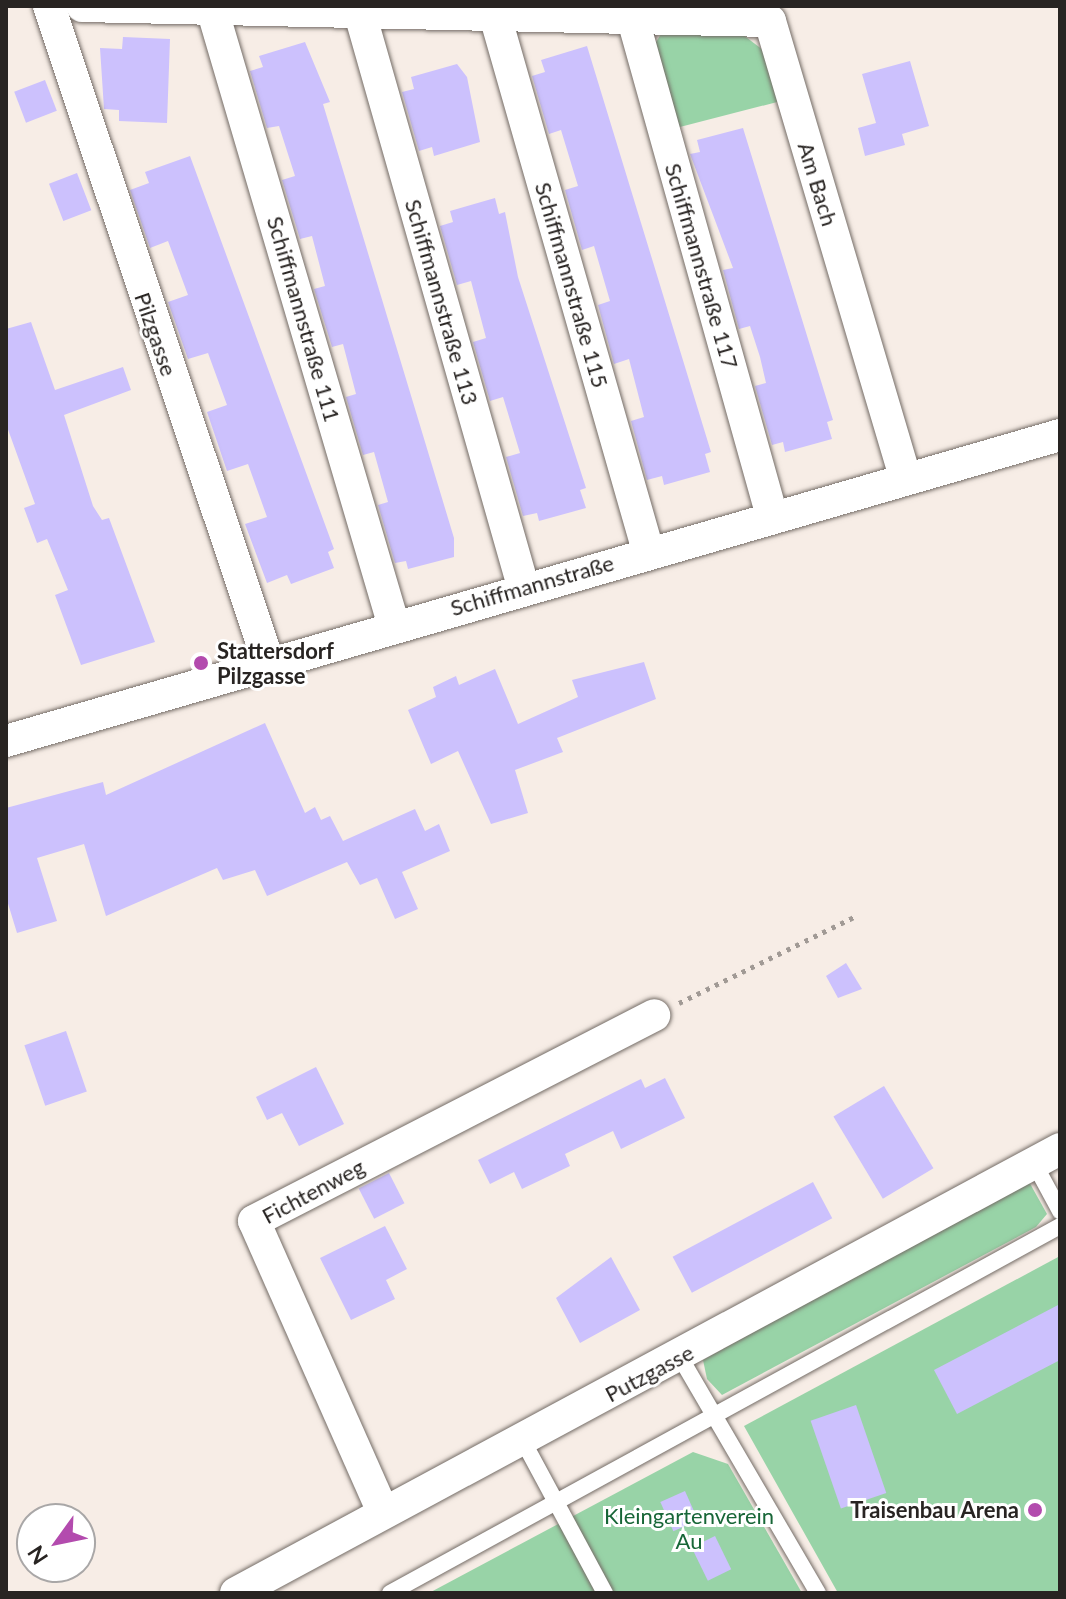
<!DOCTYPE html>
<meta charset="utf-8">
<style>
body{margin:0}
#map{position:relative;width:1066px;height:1599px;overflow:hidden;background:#f7ede6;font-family:Lato,sans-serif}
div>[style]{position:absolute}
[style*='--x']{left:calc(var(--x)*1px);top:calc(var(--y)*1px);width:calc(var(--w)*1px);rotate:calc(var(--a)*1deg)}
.green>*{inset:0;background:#98d3a7}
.building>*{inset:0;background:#ccc1fd;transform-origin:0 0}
.path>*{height:5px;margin-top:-2.5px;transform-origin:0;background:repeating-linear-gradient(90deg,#a19a95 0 4px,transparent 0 10px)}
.roads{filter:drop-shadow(0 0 2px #746c66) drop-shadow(0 0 2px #746c66)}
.lane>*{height:16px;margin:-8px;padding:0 8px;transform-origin:8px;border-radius:8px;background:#fff}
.street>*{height:32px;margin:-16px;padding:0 16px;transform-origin:16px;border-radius:16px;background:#fff}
.dots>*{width:22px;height:22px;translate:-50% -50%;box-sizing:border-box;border:4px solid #fff;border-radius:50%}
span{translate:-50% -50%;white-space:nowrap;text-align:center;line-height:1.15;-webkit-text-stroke:6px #fff;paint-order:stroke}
.street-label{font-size:22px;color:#282422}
.poi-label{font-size:22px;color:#282422;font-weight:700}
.left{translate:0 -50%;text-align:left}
.right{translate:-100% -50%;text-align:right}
.park-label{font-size:22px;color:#176637}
.frame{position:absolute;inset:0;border:8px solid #282422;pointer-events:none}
.north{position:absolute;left:16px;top:1503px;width:80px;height:80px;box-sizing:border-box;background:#fff;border:2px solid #a9a7a7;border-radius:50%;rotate:237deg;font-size:22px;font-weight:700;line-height:32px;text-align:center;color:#282422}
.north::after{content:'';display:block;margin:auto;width:28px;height:36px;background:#b34bae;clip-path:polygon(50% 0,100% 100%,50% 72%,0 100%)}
</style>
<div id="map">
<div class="green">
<i style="clip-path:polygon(738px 31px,767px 53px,781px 101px,676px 128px,653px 47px,661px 34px)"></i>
<i style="clip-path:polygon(1028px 1180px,1047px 1214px,1036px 1227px,722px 1395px,707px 1379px,703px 1360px)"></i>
<i style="clip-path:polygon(1060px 1256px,1060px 1593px,838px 1593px,744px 1426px)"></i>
<i style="clip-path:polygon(693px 1452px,728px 1464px,802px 1593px,429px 1593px)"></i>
</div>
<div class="building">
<i style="clip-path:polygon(123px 37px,170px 39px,167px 123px,119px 121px,119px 110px,104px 109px,100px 48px,122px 49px)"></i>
<i style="clip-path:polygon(305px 42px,330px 102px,323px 104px,454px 538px,454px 557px,408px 569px,406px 561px,395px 563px,378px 505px,388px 502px,374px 452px,363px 455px,346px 397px,356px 394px,343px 344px,332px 347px,314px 289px,325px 286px,312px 236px,300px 239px,282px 180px,295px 176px,279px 126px,267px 128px,250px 71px,263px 67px,259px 56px)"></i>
<i style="clip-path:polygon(587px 46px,711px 452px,705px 454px,710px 472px,664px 485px,662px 476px,647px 480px,631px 421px,644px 417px,629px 359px,614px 364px,598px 305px,610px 301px,594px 246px,582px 250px,565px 190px,578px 186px,561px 130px,549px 134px,532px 76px,545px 72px,541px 60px)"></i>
<i style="clip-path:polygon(910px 61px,929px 126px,902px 134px,905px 145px,865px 156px,858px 128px,876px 123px,862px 74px)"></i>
<i style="clip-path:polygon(457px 64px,467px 77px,480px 142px,434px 156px,432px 147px,419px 151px,402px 92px,414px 89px,411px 77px)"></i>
<i style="left:45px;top:80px;width:33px;height:33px;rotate:69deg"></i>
<i style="clip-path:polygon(743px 128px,833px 420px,827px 422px,832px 439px,785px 452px,783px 442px,772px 445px,755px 386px,766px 383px,760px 357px,750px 326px,739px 329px,723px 270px,733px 268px,690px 154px,700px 152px,697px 140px)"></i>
<i style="clip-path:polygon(190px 156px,334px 549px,328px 552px,334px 568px,291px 584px,287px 575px,267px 583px,245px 524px,267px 517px,248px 464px,227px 471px,207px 412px,227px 405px,208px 353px,188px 359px,168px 302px,188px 295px,168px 241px,150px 248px,130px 190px,149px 183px,145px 172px)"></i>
<i style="left:77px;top:173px;width:40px;height:30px;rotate:69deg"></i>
<i style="clip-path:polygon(495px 198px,499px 214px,505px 212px,518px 277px,586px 488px,580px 490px,586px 508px,539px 521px,537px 513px,523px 516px,506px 457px,520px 453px,503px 397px,490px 401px,473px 342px,486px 338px,471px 281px,457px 285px,440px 226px,453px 222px,450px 211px)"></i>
<i style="clip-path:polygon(31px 322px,55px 390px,123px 367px,131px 390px,64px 415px,93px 506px,102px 520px,109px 518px,155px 642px,81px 665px,55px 595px,68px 590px,47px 539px,37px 543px,24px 508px,35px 504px,6px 424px,6px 329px)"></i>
<i style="clip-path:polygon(644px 662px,656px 699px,557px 738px,563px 752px,515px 770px,528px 813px,491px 824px,458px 751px,431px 764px,408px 710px,436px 697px,433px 687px,456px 676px,459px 685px,495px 669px,518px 724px,578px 697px,572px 680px)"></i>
<i style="clip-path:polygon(265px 723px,305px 813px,315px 807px,321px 820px,330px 816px,343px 841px,415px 809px,425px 831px,439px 824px,450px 851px,402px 872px,418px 909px,395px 919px,377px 878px,360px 885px,347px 862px,267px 896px,255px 870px,223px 880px,217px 868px,106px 916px,84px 844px,37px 858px,57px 921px,17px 933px,6px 897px,6px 808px,103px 782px,106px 795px)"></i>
<i style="clip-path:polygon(846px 963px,862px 989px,838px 998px,826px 976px)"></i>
<i style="left:66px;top:1031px;width:64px;height:44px;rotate:71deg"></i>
<i style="clip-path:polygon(316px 1067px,344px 1124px,299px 1146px,282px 1113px,267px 1120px,256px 1097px)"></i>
<i style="clip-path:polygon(665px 1078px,685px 1118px,621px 1149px,613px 1131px,565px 1154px,570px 1166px,522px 1189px,514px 1172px,490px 1184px,478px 1160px,641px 1079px,645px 1088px)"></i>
<i style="left:884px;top:1086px;width:96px;height:59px;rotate:59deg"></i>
<i style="left:389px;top:1173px;width:34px;height:34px;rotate:63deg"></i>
<i style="left:813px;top:1182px;width:41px;height:159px;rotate:62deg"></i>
<i style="clip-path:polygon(385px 1226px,407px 1269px,386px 1280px,395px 1299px,351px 1320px,320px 1258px)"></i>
<i style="clip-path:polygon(611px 1257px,640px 1310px,580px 1343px,556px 1298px)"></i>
<i style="clip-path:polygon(1060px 1304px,1060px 1360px,957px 1414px,934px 1370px)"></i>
<i style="left:856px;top:1405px;width:93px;height:48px;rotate:71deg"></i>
<i style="left:685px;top:1491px;width:32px;height:27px;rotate:66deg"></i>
<i style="left:715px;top:1536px;width:37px;height:26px;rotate:64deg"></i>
</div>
<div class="path">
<i style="--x:679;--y:1003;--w:195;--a:-26.2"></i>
</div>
<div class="roads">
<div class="lane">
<i style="--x:1034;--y:1163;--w:55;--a:61.6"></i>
<i style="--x:680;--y:1357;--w:273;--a:59.7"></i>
<i style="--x:522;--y:1439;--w:175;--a:61.7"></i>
<i style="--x:390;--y:1593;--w:764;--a:-28.71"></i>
</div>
<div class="street">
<i style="--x:49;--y:6;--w:691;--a:71.51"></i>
<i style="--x:82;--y:6;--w:688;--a:1.25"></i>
<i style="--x:770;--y:21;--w:478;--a:73.5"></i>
<i style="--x:213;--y:12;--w:640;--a:73.58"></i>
<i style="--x:632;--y:16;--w:519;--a:74.36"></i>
<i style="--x:361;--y:17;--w:592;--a:74.11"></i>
<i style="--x:496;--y:19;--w:553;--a:74.05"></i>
<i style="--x:6;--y:741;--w:1098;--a:-16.19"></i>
<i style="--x:383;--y:1512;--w:318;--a:-113.9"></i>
<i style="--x:254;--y:1221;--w:450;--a:-27.2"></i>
<i style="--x:236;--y:1593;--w:936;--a:-28.32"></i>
</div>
</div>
<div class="dots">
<i style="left:201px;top:663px;background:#b34bae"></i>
<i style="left:1035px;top:1510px;background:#b34bae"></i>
</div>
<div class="street-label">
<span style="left:818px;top:184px;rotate:73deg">Am Bach</span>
<span style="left:702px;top:266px;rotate:74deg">Schiffmannstraße 117</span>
<span style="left:572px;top:285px;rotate:74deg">Schiffmannstraße 115</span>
<span style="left:442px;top:302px;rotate:74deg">Schiffmannstraße 113</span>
<span style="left:304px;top:319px;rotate:74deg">Schiffmannstraße 111</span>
<span style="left:156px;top:334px;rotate:71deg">Pilzgasse</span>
<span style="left:532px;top:585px;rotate:-16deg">Schiffmannstraße</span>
<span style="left:313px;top:1191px;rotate:-28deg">Fichtenweg</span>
<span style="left:649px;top:1373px;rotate:-28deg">Putzgasse</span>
</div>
<div class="poi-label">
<span class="left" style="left:217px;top:663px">Stattersdorf<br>Pilzgasse</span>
<span class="right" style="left:1019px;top:1510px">Traisenbau Arena</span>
</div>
<div class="park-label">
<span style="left:689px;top:1528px">Kleingartenverein<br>Au</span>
</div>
<div class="frame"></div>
<div class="north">N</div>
</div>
